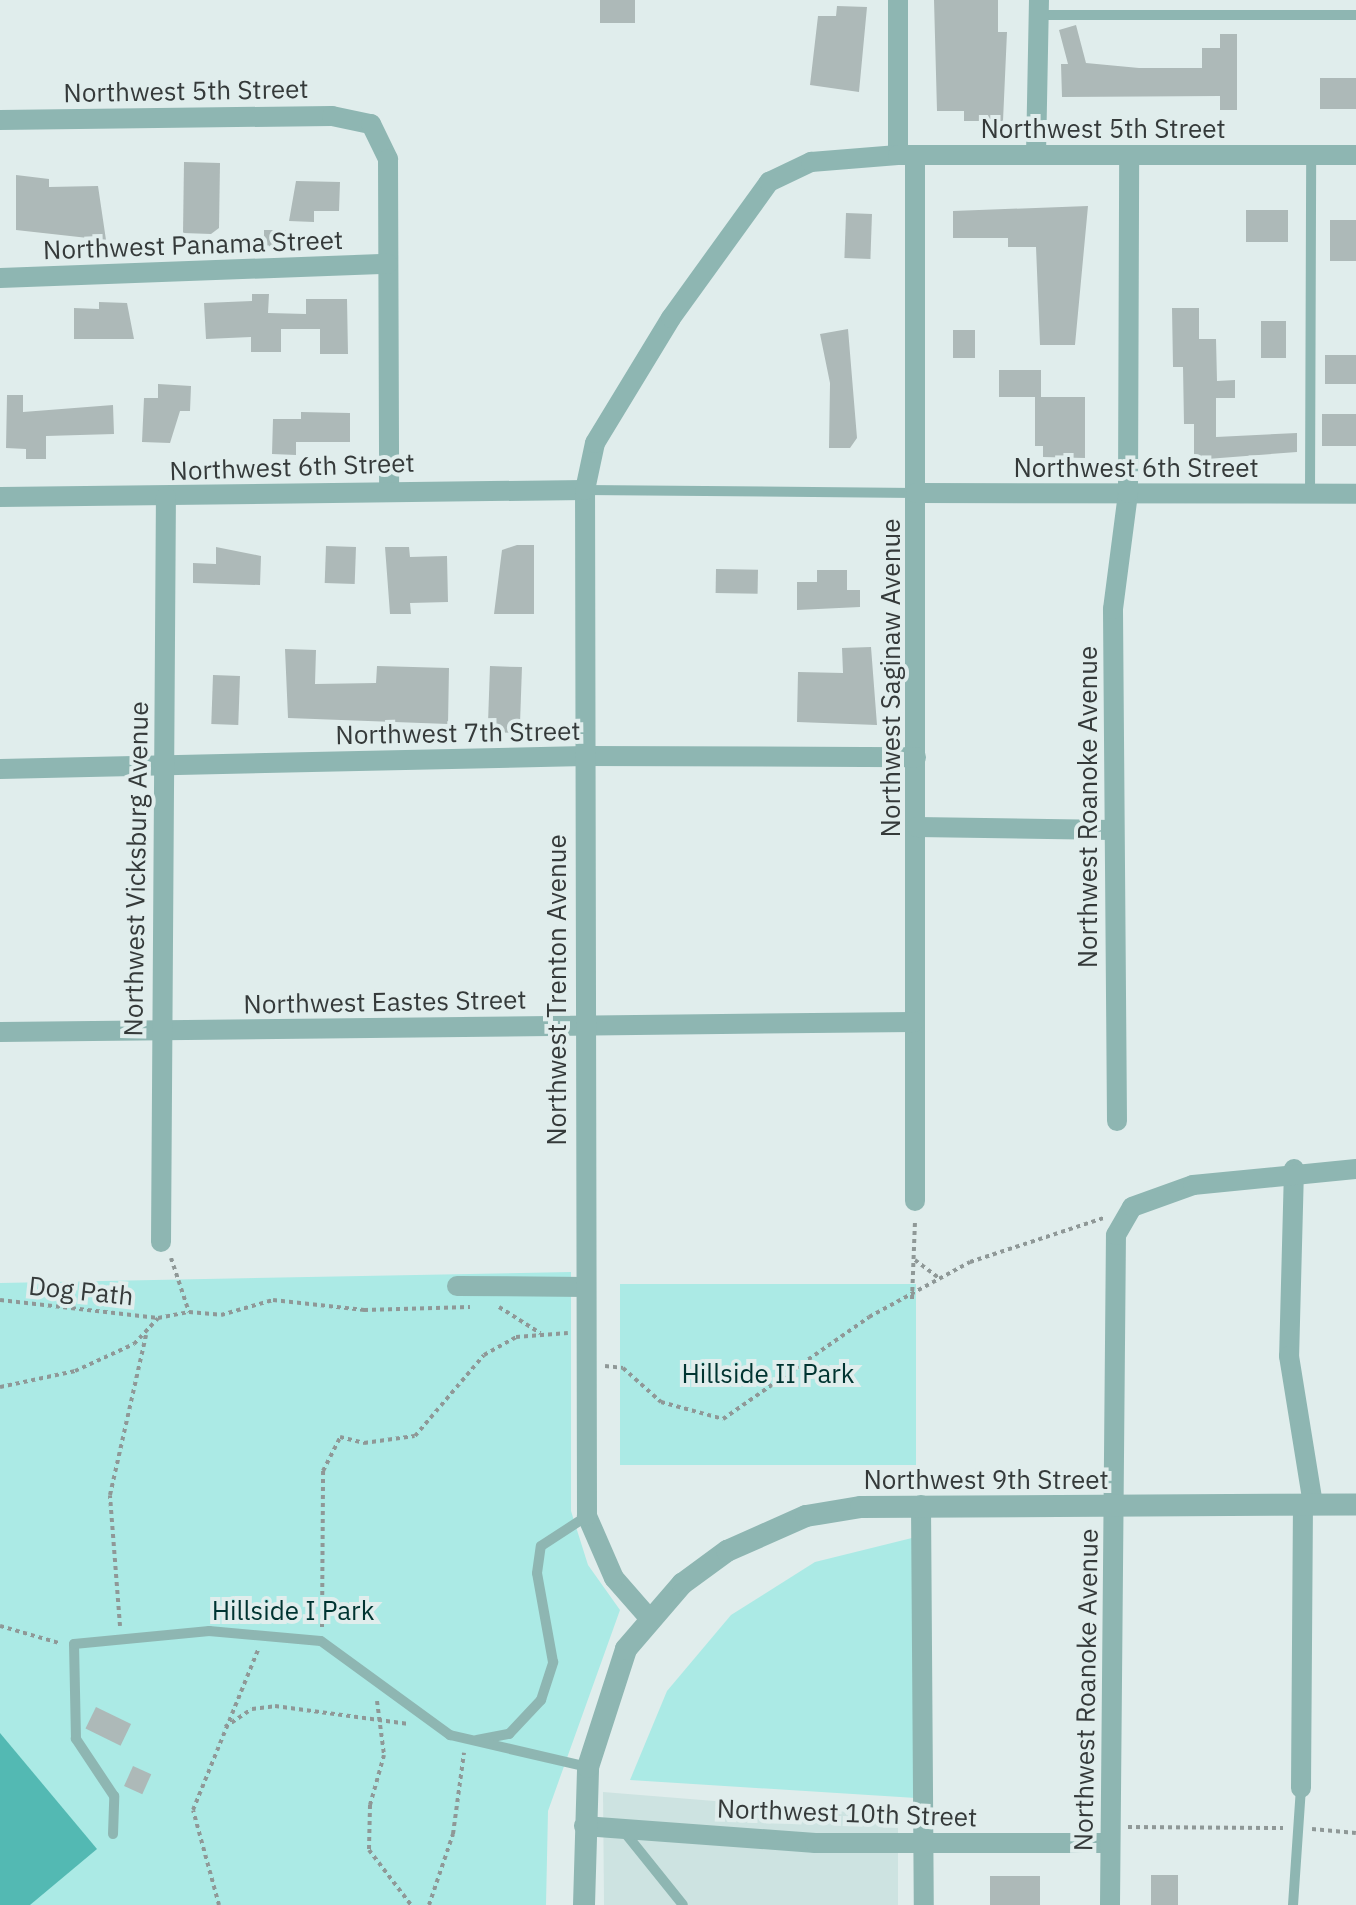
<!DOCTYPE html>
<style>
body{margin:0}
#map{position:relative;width:1356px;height:1905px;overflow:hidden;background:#e0edec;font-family:"IBM Plex Sans",sans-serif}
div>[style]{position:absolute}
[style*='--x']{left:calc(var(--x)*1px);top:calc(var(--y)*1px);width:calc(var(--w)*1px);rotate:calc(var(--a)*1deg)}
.built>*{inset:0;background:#cde3e1}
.green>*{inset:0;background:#abeae5;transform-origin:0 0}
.water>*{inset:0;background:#53b9b3}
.building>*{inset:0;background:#adb9b8;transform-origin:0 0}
.path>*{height:4px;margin-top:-2px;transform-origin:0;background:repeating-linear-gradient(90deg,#8f9897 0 4px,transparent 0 8px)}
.service>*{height:10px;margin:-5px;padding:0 5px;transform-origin:5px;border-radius:5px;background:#8eb6b2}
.minor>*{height:20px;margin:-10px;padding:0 10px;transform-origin:10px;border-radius:10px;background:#8eb6b2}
.tertiary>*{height:22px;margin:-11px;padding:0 11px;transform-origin:11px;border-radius:11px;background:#8eb6b2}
span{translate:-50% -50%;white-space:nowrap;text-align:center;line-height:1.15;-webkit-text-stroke:8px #e0edec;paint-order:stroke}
.street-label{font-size:26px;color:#353a3a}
.park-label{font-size:26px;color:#003431}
</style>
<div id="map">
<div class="built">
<i style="clip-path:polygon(603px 1792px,898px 1816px,898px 1905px,604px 1905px)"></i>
</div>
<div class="green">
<i style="clip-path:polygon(571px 1272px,571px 1511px,588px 1565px,620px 1610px,548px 1811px,546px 1905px,0 1905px,0 1283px)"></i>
<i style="left:916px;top:1284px;width:181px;height:296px;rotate:90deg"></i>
<i style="clip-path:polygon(916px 1537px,916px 1798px,630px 1780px,667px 1691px,731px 1615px,815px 1562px)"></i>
</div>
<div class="water">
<i style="clip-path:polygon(0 1733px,97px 1849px,30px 1905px,0 1905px)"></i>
</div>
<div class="building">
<i style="left:600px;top:0;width:35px;height:23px"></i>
<i style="clip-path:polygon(934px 0,998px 0,998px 32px,1007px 32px,1003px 121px,964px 121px,964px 111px,937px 111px)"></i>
<i style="clip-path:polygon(837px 6px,867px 7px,859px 92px,810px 85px,818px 16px,836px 16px)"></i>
<i style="clip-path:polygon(1076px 25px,1086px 63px,1139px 68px,1202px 68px,1202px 48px,1220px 48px,1220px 34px,1237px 34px,1237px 110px,1220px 110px,1220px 96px,1062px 97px,1061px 64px,1068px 64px,1059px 30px)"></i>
<i style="left:1320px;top:78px;width:36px;height:31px"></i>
<i style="clip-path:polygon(184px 162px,220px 163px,219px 228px,211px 234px,183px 233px)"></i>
<i style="clip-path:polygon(16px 175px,49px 179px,49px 187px,98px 186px,106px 240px,16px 230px)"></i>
<i style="clip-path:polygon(296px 181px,340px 182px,339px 211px,314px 211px,314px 222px,289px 221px)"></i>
<i style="clip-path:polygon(1088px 206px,1075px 345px,1040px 345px,1036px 247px,1008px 247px,1008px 238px,953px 238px,953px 211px)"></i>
<i style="left:1246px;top:210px;width:42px;height:32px"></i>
<i style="left:846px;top:213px;width:26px;height:45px;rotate:2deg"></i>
<i style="left:1330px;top:220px;width:26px;height:41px"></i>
<i style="left:264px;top:230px;width:26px;height:17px"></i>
<i style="clip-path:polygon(252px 294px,269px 294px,268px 313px,306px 314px,306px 299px,347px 299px,348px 354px,320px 354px,320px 329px,281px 329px,281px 352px,251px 352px,251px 337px,206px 339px,204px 303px,252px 301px)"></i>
<i style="clip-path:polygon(99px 302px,127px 303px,134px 339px,74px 339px,74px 308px,99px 309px)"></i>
<i style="clip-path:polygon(1172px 308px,1199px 308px,1199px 339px,1216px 339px,1217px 381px,1235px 380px,1235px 398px,1216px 398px,1216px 437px,1297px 433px,1297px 452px,1194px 460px,1194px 424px,1184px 424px,1183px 367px,1173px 367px)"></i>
<i style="left:1261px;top:321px;width:25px;height:37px"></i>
<i style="clip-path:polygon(848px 329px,857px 438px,850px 448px,829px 448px,830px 383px,820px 334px)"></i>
<i style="left:953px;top:330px;width:22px;height:28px"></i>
<i style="left:1325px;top:355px;width:31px;height:29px"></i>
<i style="clip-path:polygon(999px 370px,1041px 370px,1041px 397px,1085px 397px,1085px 458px,1043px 457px,1043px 446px,1035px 446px,1035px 397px,999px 397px)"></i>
<i style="clip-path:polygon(158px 384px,191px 386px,190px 411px,180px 411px,170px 443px,142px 442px,144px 398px,158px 398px)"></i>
<i style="clip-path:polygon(7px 395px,23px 395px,23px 412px,113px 405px,114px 434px,46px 436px,46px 459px,26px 459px,26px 449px,6px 448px)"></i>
<i style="clip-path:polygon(301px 412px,350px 413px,350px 442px,296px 442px,296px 455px,272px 454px,273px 419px,301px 419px)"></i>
<i style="left:1322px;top:414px;width:34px;height:32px"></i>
<i style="clip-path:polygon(517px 545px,534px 545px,534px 614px,494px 614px,502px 550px)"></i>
<i style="left:326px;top:546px;width:30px;height:37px;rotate:2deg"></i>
<i style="clip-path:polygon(216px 547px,261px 556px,260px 585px,193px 583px,193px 563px,216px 564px)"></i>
<i style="clip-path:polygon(385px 547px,409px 547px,410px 557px,447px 556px,448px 602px,410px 603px,411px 614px,390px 614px)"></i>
<i style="left:716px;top:569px;width:42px;height:24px;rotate:1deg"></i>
<i style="clip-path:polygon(817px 570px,847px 570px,847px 590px,860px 590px,860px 607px,797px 610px,797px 582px,817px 582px)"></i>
<i style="clip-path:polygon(871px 647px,877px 725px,797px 722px,798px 672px,843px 673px,842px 648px)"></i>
<i style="clip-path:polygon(285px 649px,316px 650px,315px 684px,376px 683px,377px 666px,449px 668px,448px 724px,288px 718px)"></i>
<i style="left:490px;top:666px;width:32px;height:66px;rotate:2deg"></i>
<i style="left:213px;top:675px;width:27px;height:49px;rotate:2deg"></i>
<i style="left:96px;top:1707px;width:39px;height:24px;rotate:26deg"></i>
<i style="left:133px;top:1766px;width:20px;height:22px;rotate:24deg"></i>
<i style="left:1151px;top:1875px;width:27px;height:30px"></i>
<i style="left:1040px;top:1876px;width:29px;height:50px;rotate:90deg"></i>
</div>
<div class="path">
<i style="--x:171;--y:1258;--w:57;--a:71.6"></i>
<i style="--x:915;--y:1260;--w:31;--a:37"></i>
<i style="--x:912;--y:1299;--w:79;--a:-87.8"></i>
<i style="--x:0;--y:1300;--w:159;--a:6.5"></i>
<i style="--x:499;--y:1307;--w:49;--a:32.4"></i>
<i style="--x:605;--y:1366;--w:18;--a:6"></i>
<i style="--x:623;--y:1368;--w:51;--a:41.8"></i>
<i style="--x:661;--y:1402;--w:64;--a:15.3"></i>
<i style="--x:723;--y:1419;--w:178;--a:-34.9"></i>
<i style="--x:869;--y:1317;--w:115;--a:-28.6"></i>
<i style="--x:970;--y:1262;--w:141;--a:-18.2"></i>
<i style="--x:0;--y:1387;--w:77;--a:-12"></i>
<i style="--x:75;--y:1371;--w:65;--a:-24.6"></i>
<i style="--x:134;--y:1344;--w:35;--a:-47"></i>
<i style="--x:158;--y:1318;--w:32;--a:-11"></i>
<i style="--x:189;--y:1312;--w:32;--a:5"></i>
<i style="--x:221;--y:1315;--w:54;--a:-16.1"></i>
<i style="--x:273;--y:1300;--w:92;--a:6.3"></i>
<i style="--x:364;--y:1310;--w:106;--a:-1.6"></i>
<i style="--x:0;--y:1626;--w:61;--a:16.1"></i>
<i style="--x:120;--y:1626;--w:131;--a:-94.4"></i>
<i style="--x:110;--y:1495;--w:164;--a:-77.3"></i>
<i style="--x:322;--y:1627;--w:156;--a:-89.6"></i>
<i style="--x:323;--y:1471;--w:38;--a:-63"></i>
<i style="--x:340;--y:1437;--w:25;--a:14"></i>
<i style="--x:364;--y:1443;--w:51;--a:-7.8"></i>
<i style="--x:415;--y:1436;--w:106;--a:-49.6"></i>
<i style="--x:484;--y:1355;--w:37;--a:-29"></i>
<i style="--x:516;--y:1337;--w:52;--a:-4.4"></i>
<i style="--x:377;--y:1701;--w:54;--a:82.6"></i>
<i style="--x:384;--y:1755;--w:52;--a:105.6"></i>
<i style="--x:370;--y:1805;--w:45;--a:91.3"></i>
<i style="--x:369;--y:1850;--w:69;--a:52.6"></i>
<i style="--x:225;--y:1727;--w:32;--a:-34"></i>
<i style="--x:252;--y:1709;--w:23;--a:-7"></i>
<i style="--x:275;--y:1706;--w:135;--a:7.7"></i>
<i style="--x:1128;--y:1827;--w:155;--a:0.4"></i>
<i style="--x:1312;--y:1829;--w:44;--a:5.2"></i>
<i style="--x:219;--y:1905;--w:98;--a:-105.3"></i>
<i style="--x:193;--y:1810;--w:173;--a:-67.9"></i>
<i style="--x:429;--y:1905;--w:75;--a:-71.3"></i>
<i style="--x:453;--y:1834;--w:82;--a:-82.3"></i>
</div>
<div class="service">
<i style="--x:1039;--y:15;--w:317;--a:0"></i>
<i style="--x:585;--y:490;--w:331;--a:0.5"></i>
<i style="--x:1310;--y:495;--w:341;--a:-89.8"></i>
<i style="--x:477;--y:1740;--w:33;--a:-11"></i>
<i style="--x:509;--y:1734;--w:47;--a:-46.7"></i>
<i style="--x:541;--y:1700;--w:40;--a:-72"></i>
<i style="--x:553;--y:1662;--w:90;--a:-100.2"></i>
<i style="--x:537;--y:1573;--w:27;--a:-82"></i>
<i style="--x:541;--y:1546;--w:55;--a:-33.1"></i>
<i style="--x:622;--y:1829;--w:97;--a:51.2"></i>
<i style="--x:113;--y:1834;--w:38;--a:-88"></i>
<i style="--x:114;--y:1796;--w:69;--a:-123.7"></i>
<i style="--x:76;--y:1739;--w:95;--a:-91.2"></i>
<i style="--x:74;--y:1644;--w:136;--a:-5.5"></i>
<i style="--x:209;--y:1631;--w:112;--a:5.1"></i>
<i style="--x:321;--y:1641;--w:160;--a:36.1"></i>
<i style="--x:450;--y:1735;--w:142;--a:13.1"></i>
<i style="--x:1293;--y:1905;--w:117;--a:-86.1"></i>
</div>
<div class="minor">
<i style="--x:898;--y:0;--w:155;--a:90"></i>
<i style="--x:0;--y:120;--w:332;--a:-0.7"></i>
<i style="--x:332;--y:116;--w:40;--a:12"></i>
<i style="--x:371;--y:124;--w:39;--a:64"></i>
<i style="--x:388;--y:159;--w:330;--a:89.8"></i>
<i style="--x:915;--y:155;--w:1046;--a:90"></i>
<i style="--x:1036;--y:155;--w:155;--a:-88.9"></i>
<i style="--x:0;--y:278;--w:388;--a:-2.1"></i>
<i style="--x:916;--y:493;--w:440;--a:0.1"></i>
<i style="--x:0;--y:497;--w:585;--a:-0.69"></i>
<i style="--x:0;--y:769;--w:585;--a:-1.27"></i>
<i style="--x:585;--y:756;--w:331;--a:0.2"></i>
<i style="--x:917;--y:827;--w:195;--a:0.9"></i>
<i style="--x:0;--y:1032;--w:914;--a:-0.63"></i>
<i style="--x:1117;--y:1121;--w:512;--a:-90.45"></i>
<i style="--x:1113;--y:609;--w:117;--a:-82.6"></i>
<i style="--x:1128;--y:493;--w:338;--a:-89.8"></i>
<i style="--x:1294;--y:1169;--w:187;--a:91.5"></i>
<i style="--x:1289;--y:1356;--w:150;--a:80.8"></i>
<i style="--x:161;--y:1242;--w:745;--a:-89.62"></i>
<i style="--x:457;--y:1286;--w:129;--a:0.4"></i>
<i style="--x:921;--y:1505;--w:400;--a:89.6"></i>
<i style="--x:649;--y:1618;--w:53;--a:-131.2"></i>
<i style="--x:614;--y:1578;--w:68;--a:-113.5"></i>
<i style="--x:587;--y:1516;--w:1026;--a:-90.11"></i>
<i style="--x:585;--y:490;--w:48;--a:-78"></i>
<i style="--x:595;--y:443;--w:146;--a:-58.7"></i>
<i style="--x:671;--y:318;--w:168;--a:-54.2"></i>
<i style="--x:769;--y:182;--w:47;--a:-25.5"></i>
<i style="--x:811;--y:162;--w:87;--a:-4.6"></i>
<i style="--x:898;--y:155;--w:458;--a:0"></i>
<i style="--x:1301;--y:1788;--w:284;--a:-89.6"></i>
<i style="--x:584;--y:1826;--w:232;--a:4.2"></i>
<i style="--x:815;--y:1843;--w:293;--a:0"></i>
<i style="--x:1110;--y:1905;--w:670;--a:-89.49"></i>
<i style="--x:1116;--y:1235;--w:32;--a:-60"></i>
<i style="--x:1132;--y:1207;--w:65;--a:-19.8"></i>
<i style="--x:1193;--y:1185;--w:164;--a:-5.6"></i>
</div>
<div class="tertiary">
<i style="--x:584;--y:1905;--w:138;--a:-88.3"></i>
<i style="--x:588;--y:1767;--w:124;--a:-72.1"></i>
<i style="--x:626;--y:1649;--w:86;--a:-49.3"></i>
<i style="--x:682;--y:1584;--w:56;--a:-36.3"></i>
<i style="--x:727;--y:1551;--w:86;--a:-23.9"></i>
<i style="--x:806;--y:1516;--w:56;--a:-9.3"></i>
<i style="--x:861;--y:1507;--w:495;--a:-0.3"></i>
</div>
<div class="street-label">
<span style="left:186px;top:91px;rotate:-1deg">Northwest 5th Street</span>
<span style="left:1103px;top:129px">Northwest 5th Street</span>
<span style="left:193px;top:245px;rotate:-2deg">Northwest Panama Street</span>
<span style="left:292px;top:467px;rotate:-2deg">Northwest 6th Street</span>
<span style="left:1136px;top:468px">Northwest 6th Street</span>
<span style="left:891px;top:678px;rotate:-90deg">Northwest Saginaw Avenue</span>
<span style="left:458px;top:733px;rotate:-1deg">Northwest 7th Street</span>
<span style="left:1088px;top:807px;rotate:-90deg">Northwest Roanoke Avenue</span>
<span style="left:136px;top:869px;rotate:-89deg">Northwest Vicksburg Avenue</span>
<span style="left:557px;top:990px;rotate:-90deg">Northwest Trenton Avenue</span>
<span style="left:385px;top:1002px;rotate:-1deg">Northwest Eastes Street</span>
<span style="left:81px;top:1291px;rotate:6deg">Dog Path</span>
<span style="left:986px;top:1480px">Northwest 9th Street</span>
<span style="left:1086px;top:1690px;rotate:-89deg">Northwest Roanoke Avenue</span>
<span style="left:847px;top:1813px;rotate:2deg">Northwest 10th Street</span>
</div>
<div class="park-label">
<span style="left:768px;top:1374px">Hillside II Park</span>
<span style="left:293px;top:1611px">Hillside I Park</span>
</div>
</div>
